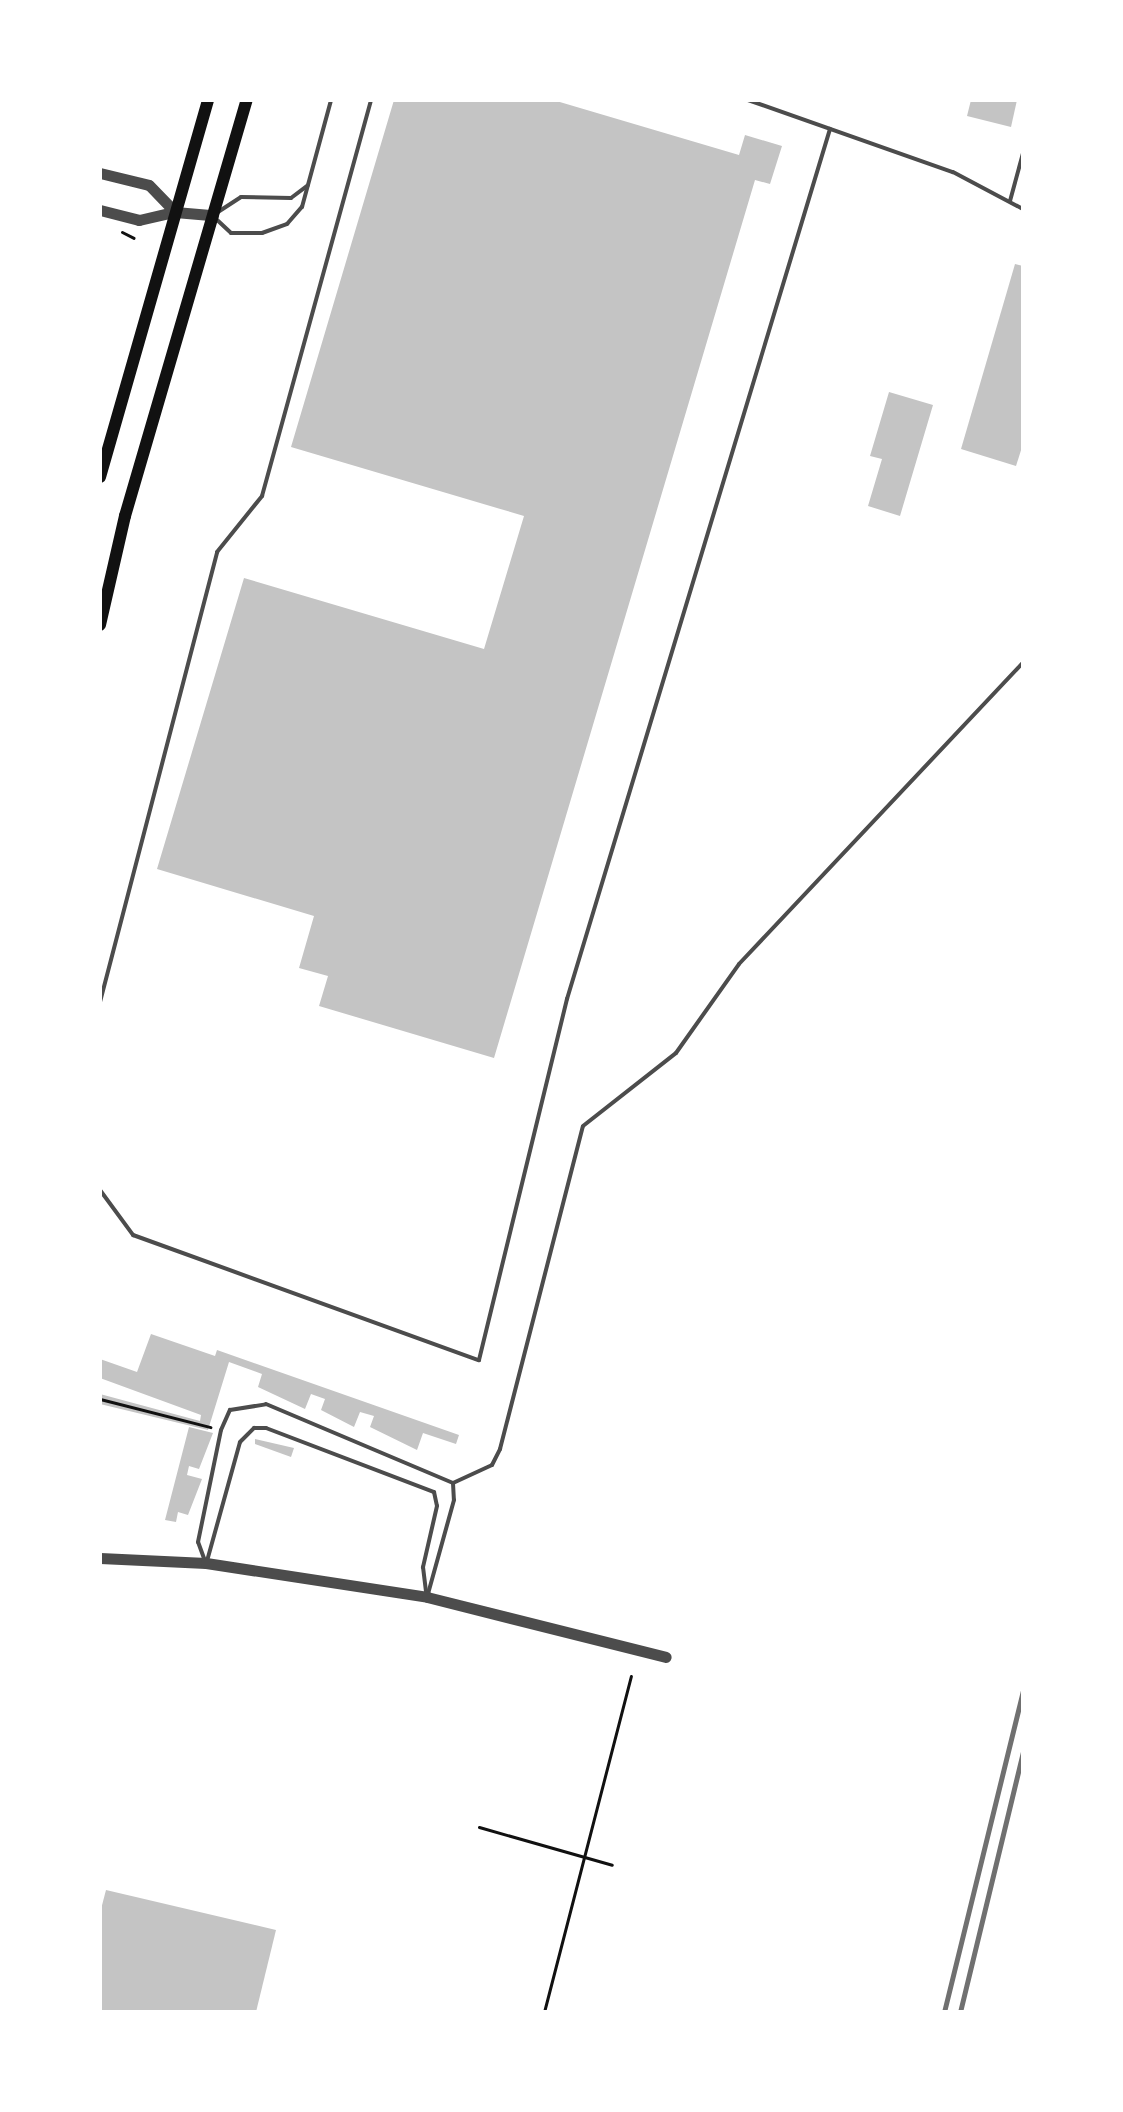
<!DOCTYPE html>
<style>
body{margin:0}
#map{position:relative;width:1123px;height:2112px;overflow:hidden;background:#fff;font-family:Manrope,sans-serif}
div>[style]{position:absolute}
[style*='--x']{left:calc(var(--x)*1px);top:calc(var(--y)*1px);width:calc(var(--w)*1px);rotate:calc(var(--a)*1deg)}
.building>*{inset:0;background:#c4c4c4}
.path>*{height:3px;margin:-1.5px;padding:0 1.5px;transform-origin:1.5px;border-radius:1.5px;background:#111}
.service>*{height:4px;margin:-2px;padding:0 2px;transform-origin:2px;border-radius:2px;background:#4c4c4c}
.tertiary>*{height:11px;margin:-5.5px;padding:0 5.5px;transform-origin:5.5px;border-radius:5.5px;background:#4c4c4c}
.secondary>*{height:12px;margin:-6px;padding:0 6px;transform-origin:6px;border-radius:6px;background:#111}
.rail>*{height:5px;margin:-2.5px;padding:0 2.5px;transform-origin:2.5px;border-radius:2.5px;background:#707070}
span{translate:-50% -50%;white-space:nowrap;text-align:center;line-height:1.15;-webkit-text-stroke:8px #fff;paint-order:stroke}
.frame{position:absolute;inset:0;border:102px solid #fff;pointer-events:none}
</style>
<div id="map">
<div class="building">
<i style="clip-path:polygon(394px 100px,553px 100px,739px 155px,745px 135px,782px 146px,770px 184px,755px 180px,494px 1058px,319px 1006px,328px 976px,299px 968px,314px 916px,157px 869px,244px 578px,484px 649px,524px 516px,291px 447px)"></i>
<i style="clip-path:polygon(971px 100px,1017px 100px,1011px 127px,967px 116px)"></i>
<i style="clip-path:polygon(1015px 264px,1023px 266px,1023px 444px,1016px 466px,961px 449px)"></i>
<i style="clip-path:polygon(889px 392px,933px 405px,900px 516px,868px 506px,882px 459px,870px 456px)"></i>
<i style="clip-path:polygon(151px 1334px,215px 1356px,217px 1350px,459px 1435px,456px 1444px,423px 1433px,417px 1450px,370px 1427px,374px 1416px,360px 1412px,354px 1427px,321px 1410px,325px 1399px,311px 1394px,305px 1409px,258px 1387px,262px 1374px,229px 1362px,208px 1430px,100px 1404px,100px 1394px,200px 1421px,201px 1415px,100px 1378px,100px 1359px,137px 1372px)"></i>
<i style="clip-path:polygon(189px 1427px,213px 1433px,199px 1469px,189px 1466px,187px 1475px,202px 1479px,188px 1515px,178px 1512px,176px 1522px,165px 1520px)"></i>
<i style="clip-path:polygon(255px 1439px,294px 1448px,291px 1457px,255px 1444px)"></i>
<i style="clip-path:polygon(106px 1890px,276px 1930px,256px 2012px,100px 2012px,100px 1913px)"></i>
</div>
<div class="path">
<i style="--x:122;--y:232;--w:13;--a:27"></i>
<i style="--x:100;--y:1399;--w:114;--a:14.3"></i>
<i style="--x:479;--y:1827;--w:138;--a:15.9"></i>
<i style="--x:544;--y:2012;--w:347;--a:-75.5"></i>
</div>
<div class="service">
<i style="--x:748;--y:100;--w:217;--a:19.4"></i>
<i style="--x:953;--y:172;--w:79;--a:27.9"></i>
<i style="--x:1010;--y:201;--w:50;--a:-74.8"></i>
<i style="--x:218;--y:212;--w:27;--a:-33"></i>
<i style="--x:241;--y:197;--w:50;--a:1.1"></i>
<i style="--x:291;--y:198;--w:21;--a:-37"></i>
<i style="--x:215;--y:218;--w:22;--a:43"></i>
<i style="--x:231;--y:233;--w:31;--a:0"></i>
<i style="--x:262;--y:233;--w:27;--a:-20"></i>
<i style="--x:287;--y:224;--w:23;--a:-49"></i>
<i style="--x:302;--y:207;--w:111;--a:-74.8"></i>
<i style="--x:100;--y:1002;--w:465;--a:-75.4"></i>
<i style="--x:217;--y:552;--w:72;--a:-51.2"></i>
<i style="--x:262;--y:496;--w:411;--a:-74.6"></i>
<i style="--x:100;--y:1190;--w:56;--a:53.7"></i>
<i style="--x:133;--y:1235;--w:368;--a:19.9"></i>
<i style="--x:479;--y:1360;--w:372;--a:-76.3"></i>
<i style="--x:567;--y:999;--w:909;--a:-73.18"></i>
<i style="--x:453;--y:1483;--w:43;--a:-24.8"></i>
<i style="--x:492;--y:1465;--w:18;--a:-63"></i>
<i style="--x:500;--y:1449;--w:333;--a:-75.6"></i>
<i style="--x:583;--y:1126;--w:118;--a:-38.1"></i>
<i style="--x:676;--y:1053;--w:109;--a:-54.7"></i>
<i style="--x:739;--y:964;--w:414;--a:-46.7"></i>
<i style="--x:205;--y:1561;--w:20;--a:-110"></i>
<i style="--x:198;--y:1542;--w:114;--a:-78.4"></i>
<i style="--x:221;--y:1430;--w:22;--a:-66"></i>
<i style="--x:230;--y:1410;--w:36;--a:-9"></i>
<i style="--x:266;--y:1404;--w:203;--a:22.9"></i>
<i style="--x:453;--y:1483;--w:17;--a:87"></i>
<i style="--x:454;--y:1500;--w:98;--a:105.5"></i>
<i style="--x:207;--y:1561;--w:123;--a:-74.5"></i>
<i style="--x:240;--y:1442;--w:20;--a:-45"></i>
<i style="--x:254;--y:1428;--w:12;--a:0"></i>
<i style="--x:266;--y:1428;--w:180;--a:20.9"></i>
<i style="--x:434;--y:1492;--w:14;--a:78"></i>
<i style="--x:437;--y:1506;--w:63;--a:102.9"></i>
<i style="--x:423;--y:1567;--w:26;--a:83"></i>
</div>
<div class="tertiary">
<i style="--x:100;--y:173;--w:50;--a:13.8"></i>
<i style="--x:149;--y:185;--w:37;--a:46"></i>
<i style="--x:100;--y:210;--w:40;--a:14.4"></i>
<i style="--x:139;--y:220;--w:37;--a:-13"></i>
<i style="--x:175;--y:212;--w:38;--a:5"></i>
<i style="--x:100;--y:1558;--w:106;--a:2.7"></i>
<i style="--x:206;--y:1563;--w:224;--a:8.7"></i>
<i style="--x:427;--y:1597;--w:246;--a:14.1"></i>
</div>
<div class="secondary">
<i style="--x:100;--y:477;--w:392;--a:-74"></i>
<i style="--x:100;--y:625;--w:112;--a:-77.1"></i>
<i style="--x:125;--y:516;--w:434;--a:-73.7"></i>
</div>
<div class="rail">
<i style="--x:944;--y:2012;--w:331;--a:-76.2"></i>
<i style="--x:960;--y:2012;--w:268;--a:-76.4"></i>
</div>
<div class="frame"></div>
</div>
